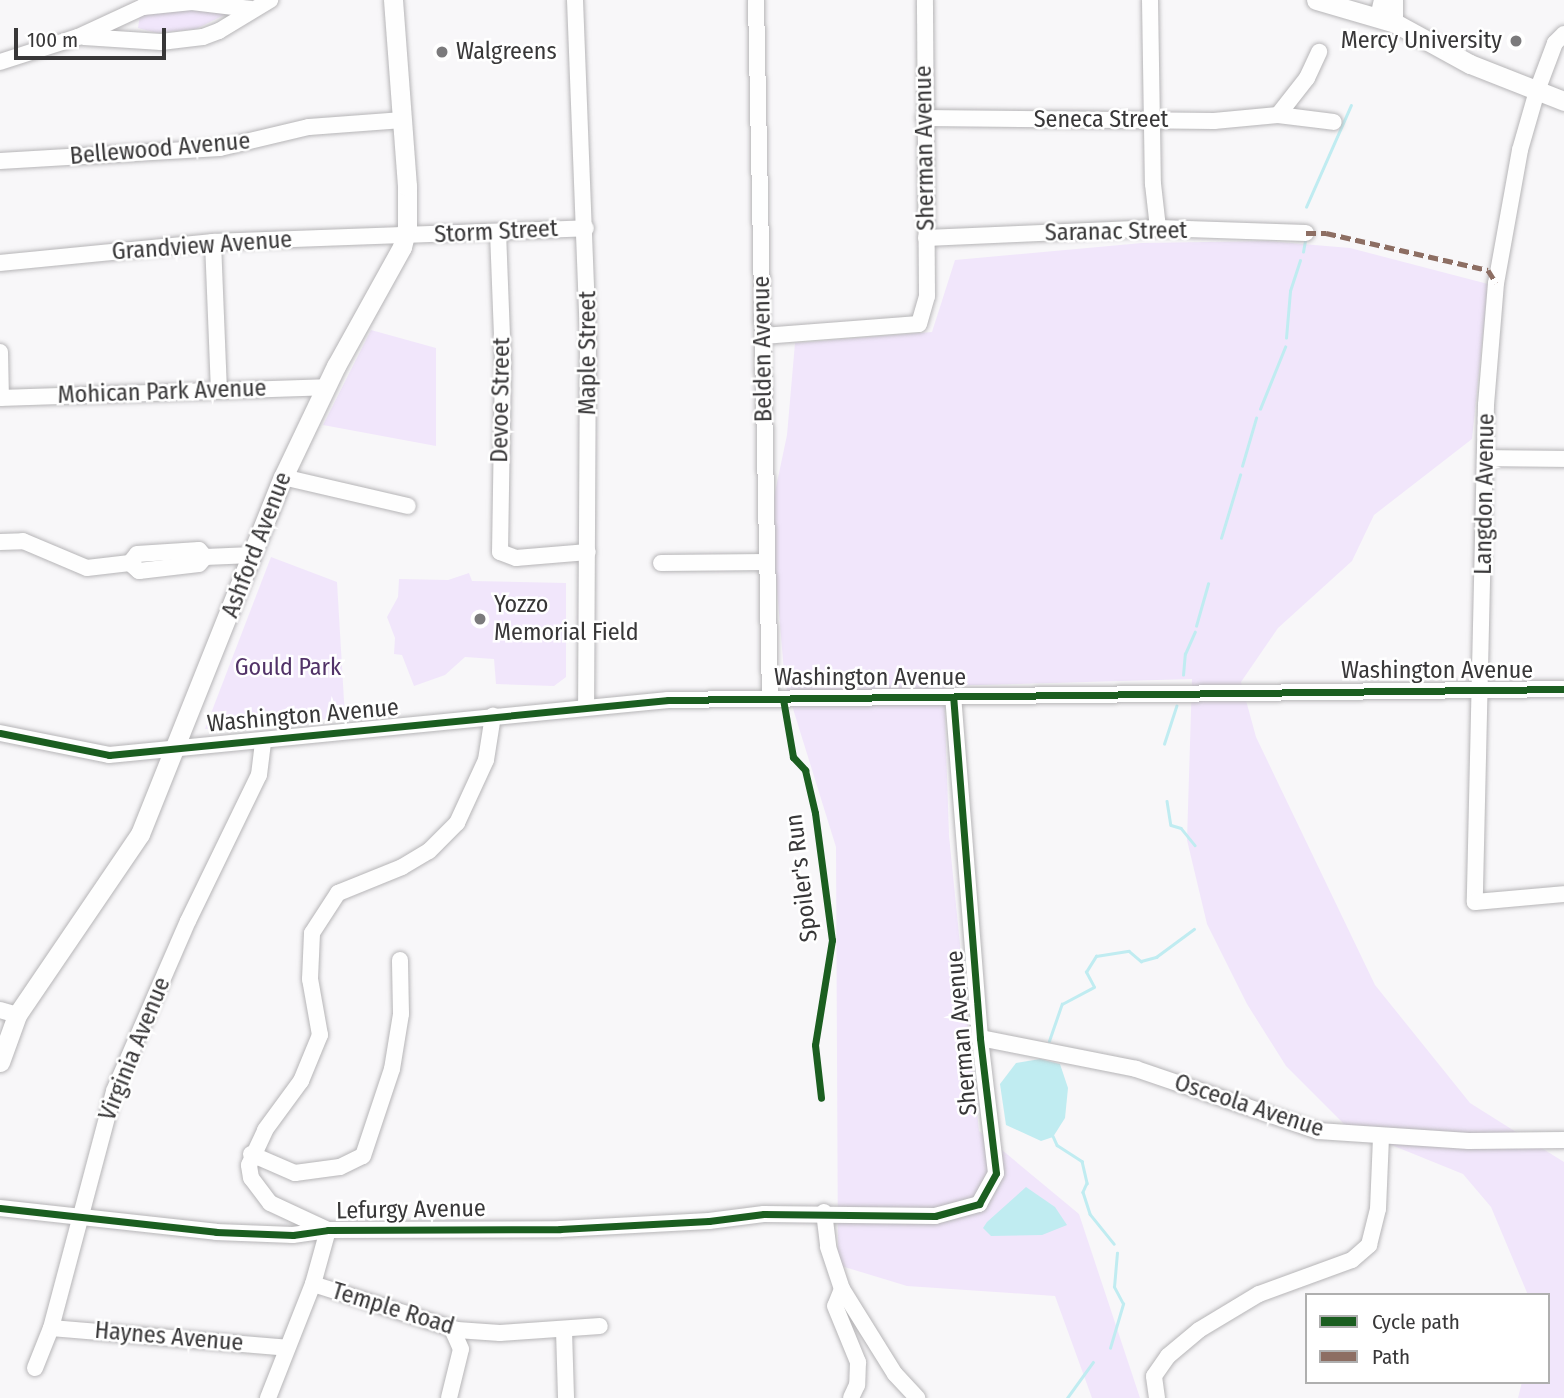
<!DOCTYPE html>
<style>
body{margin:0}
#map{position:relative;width:1564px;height:1398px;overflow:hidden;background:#f8f7f9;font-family:"Fira Sans Condensed",sans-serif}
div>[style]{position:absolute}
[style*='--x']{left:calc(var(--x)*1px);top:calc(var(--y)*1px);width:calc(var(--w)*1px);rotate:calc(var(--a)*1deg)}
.green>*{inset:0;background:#f1e6fb}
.water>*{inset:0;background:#c0ecf1}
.stream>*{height:2.5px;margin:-1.25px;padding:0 1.25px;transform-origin:1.25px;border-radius:1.25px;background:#c0ecf1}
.roads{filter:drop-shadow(0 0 2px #b6b5b7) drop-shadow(0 0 2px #b6b5b7)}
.minor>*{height:16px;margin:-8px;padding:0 8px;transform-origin:8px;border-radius:8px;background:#fefefe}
.major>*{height:19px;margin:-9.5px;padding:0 9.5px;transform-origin:9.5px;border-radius:9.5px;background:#fefefe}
.quiet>*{height:5px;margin-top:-2.5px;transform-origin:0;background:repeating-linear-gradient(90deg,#8d6e63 0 10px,transparent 0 15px)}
.cycleway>*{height:7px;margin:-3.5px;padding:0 3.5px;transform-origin:3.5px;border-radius:3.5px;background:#1b5e20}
.dots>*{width:19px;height:19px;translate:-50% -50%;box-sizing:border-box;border:4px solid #fff;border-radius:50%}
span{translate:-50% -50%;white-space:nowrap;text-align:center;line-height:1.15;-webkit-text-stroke:5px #fff;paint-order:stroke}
.poi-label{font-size:24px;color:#383738}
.right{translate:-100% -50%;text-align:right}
.left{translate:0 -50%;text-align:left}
.street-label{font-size:24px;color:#383738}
.park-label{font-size:24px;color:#523368}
.legend{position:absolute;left:1305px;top:1293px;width:245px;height:91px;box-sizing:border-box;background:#fff;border:2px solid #afafaf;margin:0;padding:9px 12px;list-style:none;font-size:21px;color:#383738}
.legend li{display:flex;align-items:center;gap:14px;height:35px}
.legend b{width:35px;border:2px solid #afafaf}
.scale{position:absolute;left:14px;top:28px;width:152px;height:32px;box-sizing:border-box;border:4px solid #383738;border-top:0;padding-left:9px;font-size:21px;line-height:24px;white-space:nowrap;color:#383738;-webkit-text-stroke:5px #fff;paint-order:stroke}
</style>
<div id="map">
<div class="green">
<i style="clip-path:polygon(173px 6px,228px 13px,196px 29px,157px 33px,138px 28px,140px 14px)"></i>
<i style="clip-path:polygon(1268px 241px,1350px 248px,1488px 284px,1472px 439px,1374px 515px,1352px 561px,1278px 628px,1241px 682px,1256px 737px,1375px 985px,1470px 1103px,1564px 1162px,1564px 1398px,1518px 1398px,1522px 1382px,1548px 1382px,1548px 1295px,1528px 1295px,1491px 1207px,1463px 1174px,1347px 1127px,1286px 1066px,1247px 1004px,1207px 924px,1187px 840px,1192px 679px,944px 686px,949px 836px,979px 1131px,1079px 1214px,1140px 1398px,1092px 1398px,1055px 1296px,907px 1286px,838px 1265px,836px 847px,785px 683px,775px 567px,774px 497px,787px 435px,795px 343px,932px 332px,955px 260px,1142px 243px)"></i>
<i style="clip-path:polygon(371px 330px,436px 348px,436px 446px,323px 425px)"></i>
<i style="clip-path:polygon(271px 557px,337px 582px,345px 718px,205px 729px)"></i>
<i style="clip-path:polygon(469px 573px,472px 581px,566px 583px,566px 677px,554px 686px,496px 684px,494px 659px,465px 657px,445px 675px,414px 686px,402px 655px,394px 654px,395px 638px,387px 617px,398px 597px,399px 579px,448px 580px)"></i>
</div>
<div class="water">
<i style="clip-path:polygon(1040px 1059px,1060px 1064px,1068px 1088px,1065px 1118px,1053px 1137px,1041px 1141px,1006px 1125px,1000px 1084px,1016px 1063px)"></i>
<i style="clip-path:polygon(1026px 1187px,1055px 1207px,1067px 1225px,1042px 1235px,991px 1236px,983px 1228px,987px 1222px)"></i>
</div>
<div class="stream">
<i style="--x:1306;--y:207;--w:111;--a:-66.2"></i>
<i style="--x:1303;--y:252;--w:11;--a:-80"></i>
<i style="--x:1286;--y:338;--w:47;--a:-85.1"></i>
<i style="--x:1290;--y:291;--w:32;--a:-72"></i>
<i style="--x:1260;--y:409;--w:67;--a:-68"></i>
<i style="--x:1242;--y:466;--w:50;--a:-73.7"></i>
<i style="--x:1221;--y:538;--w:66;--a:-73.2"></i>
<i style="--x:1196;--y:626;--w:44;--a:-74.1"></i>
<i style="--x:1183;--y:675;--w:21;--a:-85"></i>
<i style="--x:1185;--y:654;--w:24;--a:-66"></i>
<i style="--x:1164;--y:744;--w:40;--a:-72"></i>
<i style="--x:1167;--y:801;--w:24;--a:81"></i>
<i style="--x:1171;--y:825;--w:10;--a:17"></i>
<i style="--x:1181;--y:828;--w:22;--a:51"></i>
<i style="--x:1049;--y:1041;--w:39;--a:-71"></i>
<i style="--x:1062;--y:1004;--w:36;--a:-28"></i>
<i style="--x:1094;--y:987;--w:17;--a:-118"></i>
<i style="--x:1086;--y:972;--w:19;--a:-58"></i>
<i style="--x:1096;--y:956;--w:33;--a:-9"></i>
<i style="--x:1129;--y:951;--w:16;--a:40"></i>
<i style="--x:1141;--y:961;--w:16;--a:-15"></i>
<i style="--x:1156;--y:957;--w:47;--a:-36.4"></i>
<i style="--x:1053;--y:1136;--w:10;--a:66"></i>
<i style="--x:1057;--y:1145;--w:30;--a:33"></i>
<i style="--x:1082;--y:1161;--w:23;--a:77"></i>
<i style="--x:1087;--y:1183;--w:10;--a:114"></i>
<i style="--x:1083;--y:1192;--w:23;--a:72"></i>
<i style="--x:1090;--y:1214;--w:38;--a:51"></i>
<i style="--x:1110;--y:1348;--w:46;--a:-73.5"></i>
<i style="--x:1123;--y:1304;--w:19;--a:-118"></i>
<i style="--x:1114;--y:1287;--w:34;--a:-85"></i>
<i style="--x:1067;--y:1398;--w:44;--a:-54.2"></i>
</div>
<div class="roads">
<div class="minor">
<i style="--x:575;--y:0;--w:337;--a:87.8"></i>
<i style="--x:588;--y:337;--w:370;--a:90.3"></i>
<i style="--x:756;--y:0;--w:698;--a:88.85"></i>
<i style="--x:1150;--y:0;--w:184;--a:89.1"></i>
<i style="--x:1153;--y:184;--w:44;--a:83.5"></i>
<i style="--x:1378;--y:17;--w:17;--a:-77"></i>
<i style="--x:1395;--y:23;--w:23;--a:-90"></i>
<i style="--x:1564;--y:34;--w:13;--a:135"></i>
<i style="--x:1555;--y:43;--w:51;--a:110.6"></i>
<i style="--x:1537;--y:91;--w:61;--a:106.1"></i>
<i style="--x:1520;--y:150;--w:135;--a:100.2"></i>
<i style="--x:1496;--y:283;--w:122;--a:94.7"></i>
<i style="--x:1486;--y:405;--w:497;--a:91.3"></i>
<i style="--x:1475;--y:902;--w:89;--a:-5.1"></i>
<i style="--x:84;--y:37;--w:77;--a:3.7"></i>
<i style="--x:161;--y:42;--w:42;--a:-6.8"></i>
<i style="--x:203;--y:37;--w:17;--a:-21"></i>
<i style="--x:219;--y:31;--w:60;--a:-31.3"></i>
<i style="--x:0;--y:62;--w:82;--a:-17.8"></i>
<i style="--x:78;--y:37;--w:72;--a:-24.8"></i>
<i style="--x:143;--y:7;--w:49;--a:-5.8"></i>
<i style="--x:192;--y:2;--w:59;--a:6.8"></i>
<i style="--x:1278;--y:115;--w:47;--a:-51.9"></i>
<i style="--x:1307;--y:78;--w:29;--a:-65"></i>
<i style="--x:924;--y:118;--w:290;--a:0.6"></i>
<i style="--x:1214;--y:121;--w:64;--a:-5.4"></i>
<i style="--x:1278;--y:115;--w:56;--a:7.1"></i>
<i style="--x:0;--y:161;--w:220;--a:-3.4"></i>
<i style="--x:220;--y:148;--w:91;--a:-13.3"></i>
<i style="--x:309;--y:127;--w:94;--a:-4.3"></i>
<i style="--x:498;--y:232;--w:130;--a:87.8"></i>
<i style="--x:503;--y:362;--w:190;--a:90.9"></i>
<i style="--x:500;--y:552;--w:17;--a:21"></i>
<i style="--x:516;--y:558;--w:72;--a:-4.8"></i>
<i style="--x:926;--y:238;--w:232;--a:-2.5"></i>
<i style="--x:1158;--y:228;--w:148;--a:1.9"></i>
<i style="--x:213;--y:242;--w:147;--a:87.7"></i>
<i style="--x:0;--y:263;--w:214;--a:-5.6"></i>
<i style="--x:213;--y:242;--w:373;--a:-2.1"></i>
<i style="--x:763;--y:336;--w:156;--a:-4.4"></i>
<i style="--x:919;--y:324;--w:29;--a:-74"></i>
<i style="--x:927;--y:296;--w:296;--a:-90.4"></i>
<i style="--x:0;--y:352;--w:46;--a:88.8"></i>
<i style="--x:0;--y:398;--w:325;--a:-1.9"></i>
<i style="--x:1486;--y:458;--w:78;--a:0.7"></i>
<i style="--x:283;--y:477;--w:128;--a:13.1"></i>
<i style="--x:0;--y:542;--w:23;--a:-2"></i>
<i style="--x:23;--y:541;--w:69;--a:22.9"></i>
<i style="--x:87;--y:568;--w:43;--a:-6.6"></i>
<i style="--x:130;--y:563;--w:11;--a:-52"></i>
<i style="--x:137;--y:554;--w:62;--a:-3.7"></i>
<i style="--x:199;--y:550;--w:9;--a:49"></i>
<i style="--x:130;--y:563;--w:12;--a:42"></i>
<i style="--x:139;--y:571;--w:60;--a:-6.7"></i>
<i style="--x:199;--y:564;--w:9;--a:-49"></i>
<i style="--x:205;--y:557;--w:47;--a:-2.4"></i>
<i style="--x:661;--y:563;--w:106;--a:-0.5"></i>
<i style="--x:0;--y:733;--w:111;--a:11.4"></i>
<i style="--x:109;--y:755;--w:562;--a:-5.62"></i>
<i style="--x:668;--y:700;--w:896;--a:-0.7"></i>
<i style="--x:0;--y:1010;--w:18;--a:16"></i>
<i style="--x:980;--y:1038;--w:159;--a:11.2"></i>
<i style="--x:1136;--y:1069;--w:192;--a:18.8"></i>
<i style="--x:1318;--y:1131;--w:151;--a:3.8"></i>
<i style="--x:1469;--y:1141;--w:95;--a:-0.6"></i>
<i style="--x:251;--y:1154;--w:48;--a:23.4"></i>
<i style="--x:295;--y:1173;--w:45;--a:-7.6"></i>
<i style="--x:340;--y:1167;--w:25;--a:-26"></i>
<i style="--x:363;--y:1156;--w:92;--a:-71.6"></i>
<i style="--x:392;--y:1069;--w:56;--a:-80.7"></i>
<i style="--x:401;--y:1014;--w:54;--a:-91.1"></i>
<i style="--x:0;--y:1208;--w:217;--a:6.3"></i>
<i style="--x:216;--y:1232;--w:77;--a:2.2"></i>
<i style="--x:293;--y:1235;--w:35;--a:-8"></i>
<i style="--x:328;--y:1230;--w:232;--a:-0.2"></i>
<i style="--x:560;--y:1229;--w:149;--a:-3.1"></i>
<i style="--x:709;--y:1221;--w:55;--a:-7.3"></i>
<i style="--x:764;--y:1214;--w:171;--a:0.7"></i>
<i style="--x:935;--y:1216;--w:46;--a:-15.3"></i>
<i style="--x:979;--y:1204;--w:35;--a:-61"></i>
<i style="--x:996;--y:1173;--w:136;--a:-96.8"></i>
<i style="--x:980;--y:1038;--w:341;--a:-94.5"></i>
<i style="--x:824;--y:1212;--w:35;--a:83"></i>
<i style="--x:828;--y:1247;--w:44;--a:71.6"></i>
<i style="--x:842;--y:1289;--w:100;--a:58.1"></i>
<i style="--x:895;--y:1374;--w:33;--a:47"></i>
<i style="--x:313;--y:1284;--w:151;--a:17.7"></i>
<i style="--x:457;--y:1330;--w:43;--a:4"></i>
<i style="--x:500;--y:1333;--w:100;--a:-4"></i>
<i style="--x:842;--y:1289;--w:18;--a:112"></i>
<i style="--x:835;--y:1306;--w:61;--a:67.7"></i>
<i style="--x:858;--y:1362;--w:23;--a:92"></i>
<i style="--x:857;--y:1385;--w:14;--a:115"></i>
<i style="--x:51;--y:1328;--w:237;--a:4.8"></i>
<i style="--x:564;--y:1330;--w:68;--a:88.3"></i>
<i style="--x:35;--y:1368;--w:43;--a:-68.2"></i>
<i style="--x:51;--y:1328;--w:245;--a:-75.1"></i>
<i style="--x:114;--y:1091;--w:185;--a:-66.5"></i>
<i style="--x:188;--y:921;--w:162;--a:-64.1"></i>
<i style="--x:259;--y:775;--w:34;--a:-83"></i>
<i style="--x:268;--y:1398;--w:123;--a:-68.5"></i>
<i style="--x:313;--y:1284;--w:56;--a:-74.5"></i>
<i style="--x:328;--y:1230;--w:64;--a:-155"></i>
<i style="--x:270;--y:1203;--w:31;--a:-127"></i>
<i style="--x:251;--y:1178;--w:13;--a:-99"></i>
<i style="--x:249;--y:1165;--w:38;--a:-65"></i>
<i style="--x:265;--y:1130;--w:61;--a:-53.7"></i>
<i style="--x:301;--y:1081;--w:50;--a:-67.6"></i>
<i style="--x:320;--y:1035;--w:57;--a:-100.1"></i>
<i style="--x:310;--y:979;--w:46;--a:-87.5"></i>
<i style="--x:312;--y:933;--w:48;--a:-57"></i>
<i style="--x:338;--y:893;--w:69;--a:-22.1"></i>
<i style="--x:402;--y:867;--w:31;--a:-31"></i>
<i style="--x:429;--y:851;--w:40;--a:-45"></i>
<i style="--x:457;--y:823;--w:69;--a:-65.3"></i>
<i style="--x:486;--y:760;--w:45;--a:-81"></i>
<i style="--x:449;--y:1398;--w:50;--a:-76.2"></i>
<i style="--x:461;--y:1349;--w:22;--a:-114"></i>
<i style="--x:1157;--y:1398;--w:22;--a:-98"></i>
<i style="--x:1154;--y:1376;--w:24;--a:-55"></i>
<i style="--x:1168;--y:1356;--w:40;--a:-40"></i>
<i style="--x:1199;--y:1330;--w:70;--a:-31"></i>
<i style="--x:1259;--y:1294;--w:99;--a:-20.1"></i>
<i style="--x:1352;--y:1260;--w:23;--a:-41"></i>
<i style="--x:1369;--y:1245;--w:37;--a:-76"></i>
<i style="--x:1378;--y:1209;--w:73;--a:-87.6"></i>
</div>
<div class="major">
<i style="--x:1316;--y:0;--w:82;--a:16.2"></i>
<i style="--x:1395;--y:23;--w:85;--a:28.7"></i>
<i style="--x:1470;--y:64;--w:101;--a:21.5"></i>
<i style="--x:0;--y:1062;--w:50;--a:-70.1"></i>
<i style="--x:17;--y:1015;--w:219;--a:-55.8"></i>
<i style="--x:140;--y:834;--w:385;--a:-68.2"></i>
<i style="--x:283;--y:477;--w:123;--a:-64.5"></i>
<i style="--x:336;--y:366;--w:136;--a:-61"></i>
<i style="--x:402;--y:247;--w:21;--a:-76"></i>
<i style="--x:407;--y:227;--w:41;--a:-90"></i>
<i style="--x:407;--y:186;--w:187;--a:-94.3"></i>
</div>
</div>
<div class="quiet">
<i style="--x:1306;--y:233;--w:20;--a:0"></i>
<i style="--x:1326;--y:233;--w:166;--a:12.9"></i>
<i style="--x:1488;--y:270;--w:15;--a:58"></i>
</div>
<div class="cycleway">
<i style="--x:783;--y:699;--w:59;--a:80.2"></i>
<i style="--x:793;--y:757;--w:18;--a:47"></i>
<i style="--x:805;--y:770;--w:44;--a:76.9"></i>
<i style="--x:815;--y:813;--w:128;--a:82.4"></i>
<i style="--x:832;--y:940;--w:106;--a:99.2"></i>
<i style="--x:815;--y:1045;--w:53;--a:83.5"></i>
<i style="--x:0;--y:733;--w:111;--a:11.4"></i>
<i style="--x:109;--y:755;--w:562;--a:-5.62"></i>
<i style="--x:668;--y:700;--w:896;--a:-0.7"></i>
<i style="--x:0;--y:1208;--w:217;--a:6.3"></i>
<i style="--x:216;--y:1232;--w:77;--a:2.2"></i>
<i style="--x:293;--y:1235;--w:35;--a:-8"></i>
<i style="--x:328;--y:1230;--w:232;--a:-0.2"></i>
<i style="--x:560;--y:1229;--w:149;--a:-3.1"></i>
<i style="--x:709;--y:1221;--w:55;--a:-7.3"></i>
<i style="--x:764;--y:1214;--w:171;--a:0.7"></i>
<i style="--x:935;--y:1216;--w:46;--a:-15.3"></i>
<i style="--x:979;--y:1204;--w:35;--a:-61"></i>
<i style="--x:996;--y:1173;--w:136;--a:-96.8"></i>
<i style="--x:980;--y:1038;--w:341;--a:-94.5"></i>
</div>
<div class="dots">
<i style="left:1516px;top:41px;background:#7b7a7c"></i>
<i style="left:442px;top:52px;background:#7b7a7c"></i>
<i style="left:480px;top:619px;background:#7b7a7c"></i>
</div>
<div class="poi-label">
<span class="right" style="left:1502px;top:41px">Mercy University</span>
<span class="left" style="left:456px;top:52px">Walgreens</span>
<span class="left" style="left:494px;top:619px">Yozzo<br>Memorial Field</span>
</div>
<div class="street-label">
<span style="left:1101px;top:120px">Seneca Street</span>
<span style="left:925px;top:148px;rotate:-91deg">Sherman Avenue</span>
<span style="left:160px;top:149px;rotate:-5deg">Bellewood Avenue</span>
<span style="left:496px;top:232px;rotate:-3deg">Storm Street</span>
<span style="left:1116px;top:232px;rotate:-1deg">Saranac Street</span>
<span style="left:202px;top:246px;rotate:-4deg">Grandview Avenue</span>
<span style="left:763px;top:349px;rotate:-91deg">Belden Avenue</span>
<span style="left:588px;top:353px;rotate:-90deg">Maple Street</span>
<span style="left:162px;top:392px;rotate:-2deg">Mohican Park Avenue</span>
<span style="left:501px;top:400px;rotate:-89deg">Devoe Street</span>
<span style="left:1485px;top:494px;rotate:-89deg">Langdon Avenue</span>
<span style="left:257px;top:545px;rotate:-69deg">Ashford Avenue</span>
<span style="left:1437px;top:671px">Washington Avenue</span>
<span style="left:870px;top:678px">Washington Avenue</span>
<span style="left:303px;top:716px;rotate:-5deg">Washington Avenue</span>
<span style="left:802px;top:878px;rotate:-97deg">Spoiler's Run</span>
<span style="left:962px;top:1033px;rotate:-95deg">Sherman Avenue</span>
<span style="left:135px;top:1049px;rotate:-68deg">Virginia Avenue</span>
<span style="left:1249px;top:1106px;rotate:18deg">Osceola Avenue</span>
<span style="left:411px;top:1210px;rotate:-1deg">Lefurgy Avenue</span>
<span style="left:393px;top:1309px;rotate:17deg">Temple Road</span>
<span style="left:169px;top:1337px;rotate:5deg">Haynes Avenue</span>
</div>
<div class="park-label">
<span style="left:288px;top:668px">Gould Park</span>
</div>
<ul class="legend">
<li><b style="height:9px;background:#1b5e20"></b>Cycle path</li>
<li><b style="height:9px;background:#8d6e63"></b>Path</li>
</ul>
<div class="scale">100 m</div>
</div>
